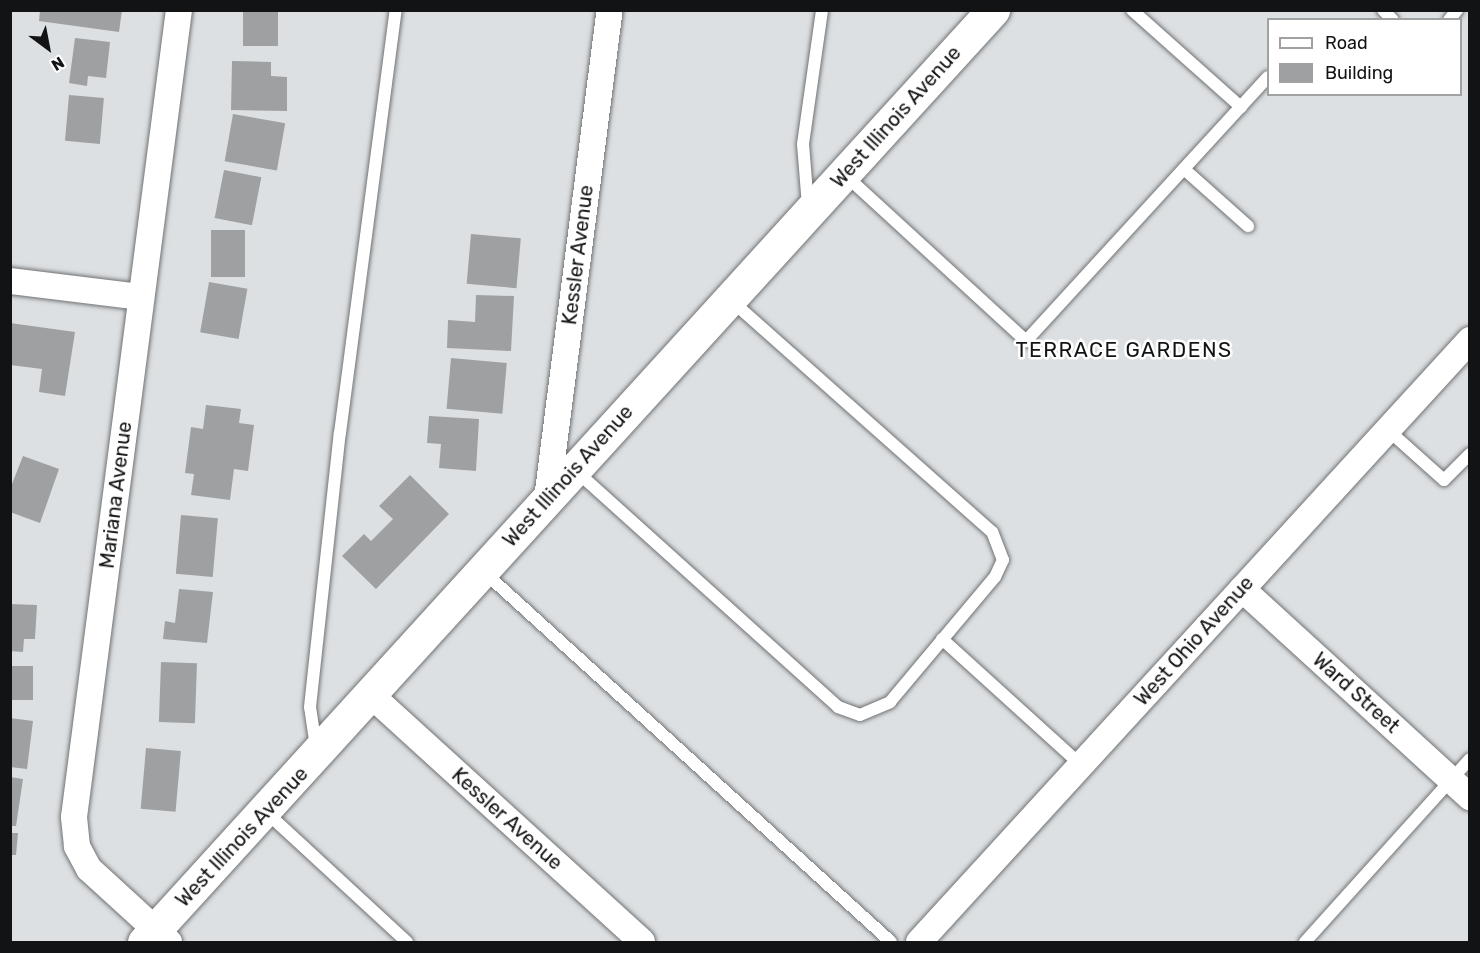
<!DOCTYPE html>
<style>
body{margin:0}
#map{position:relative;width:1480px;height:953px;overflow:hidden;background:#dde0e2;font-family:Rubik,sans-serif}
div>[style]{position:absolute}
[style*='--x']{left:calc(var(--x)*1px);top:calc(var(--y)*1px);width:calc(var(--w)*1px);rotate:calc(var(--a)*1deg)}
.building>*{inset:0;background:#9ea0a2;transform-origin:0 0}
.roads{filter:drop-shadow(0 0 2px #707274) drop-shadow(0 0 2px #707274)}
.lane>*{height:12px;margin:-6px;padding:0 6px;transform-origin:6px;border-radius:6px;background:#fff}
.street>*{height:26px;margin:-13px;padding:0 13px;transform-origin:13px;border-radius:13px;background:#fff}
.secondary>*{height:33px;margin:-16.5px;padding:0 16.5px;transform-origin:16.5px;border-radius:16.5px;background:#fff}
span{translate:-50% -50%;white-space:nowrap;text-align:center;line-height:1.15;-webkit-text-stroke:5px #fff;paint-order:stroke}
.street-label{font-size:20px;color:#121314}
.neighbourhood-label{font-size:21px;color:#121314;letter-spacing:1.5px}
.frame{position:absolute;inset:0;border:12px solid #121314;pointer-events:none}
.legend{position:absolute;left:1267px;top:18px;width:195px;height:78px;box-sizing:border-box;background:#fff;border:2px solid #a0a1a1;margin:0;padding:8px 10px;list-style:none;font-size:18px;color:#121314}
.legend li{display:flex;align-items:center;gap:12px;height:30px}
.legend b{width:30px;border:2px solid #a0a1a1}
.north{position:absolute;left:18px;top:18px;width:60px;height:60px;-webkit-text-stroke:4px #fff;paint-order:stroke;rotate:148deg;font-size:16px;font-weight:700;line-height:24px;text-align:center;color:#121314}
.north::after{content:'';display:block;margin:auto;width:21px;height:27px;background:#121314;clip-path:polygon(50% 0,100% 100%,50% 72%,0 100%)}
</style>
<div id="map">
<div class="building">
<i style="clip-path:polygon(40px 10px,122px 10px,119px 32px,39px 21px)"></i>
<i style="left:243px;top:10px;width:35px;height:36px"></i>
<i style="clip-path:polygon(75px 38px,110px 42px,106px 78px,88px 76px,87px 86px,69px 83px)"></i>
<i style="clip-path:polygon(232px 61px,271px 62px,271px 76px,287px 77px,287px 111px,231px 110px)"></i>
<i style="left:69px;top:95px;width:35px;height:46px;rotate:5deg"></i>
<i style="left:233px;top:114px;width:53px;height:48px;rotate:10deg"></i>
<i style="left:224px;top:170px;width:38px;height:49px;rotate:11deg"></i>
<i style="left:211px;top:230px;width:34px;height:47px"></i>
<i style="left:471px;top:234px;width:50px;height:50px;rotate:5deg"></i>
<i style="left:209px;top:282px;width:39px;height:51px;rotate:10deg"></i>
<i style="clip-path:polygon(476px 295px,514px 296px,511px 351px,447px 348px,448px 320px,475px 322px)"></i>
<i style="clip-path:polygon(10px 323px,75px 332px,65px 396px,39px 392px,42px 369px,10px 365px)"></i>
<i style="left:451px;top:358px;width:56px;height:51px;rotate:5deg"></i>
<i style="clip-path:polygon(206px 405px,241px 409px,239px 423px,254px 425px,248px 471px,234px 469px,230px 500px,191px 495px,194px 474px,185px 473px,191px 427px,203px 429px)"></i>
<i style="clip-path:polygon(429px 416px,479px 419px,476px 471px,439px 468px,441px 444px,427px 443px)"></i>
<i style="clip-path:polygon(23px 456px,59px 469px,40px 523px,10px 512px,10px 489px)"></i>
<i style="clip-path:polygon(410px 475px,449px 514px,376px 589px,342px 556px,364px 534px,371px 541px,393px 519px,379px 506px)"></i>
<i style="left:181px;top:515px;width:37px;height:59px;rotate:5deg"></i>
<i style="clip-path:polygon(179px 589px,213px 592px,207px 643px,163px 639px,165px 621px,175px 623px)"></i>
<i style="clip-path:polygon(10px 604px,37px 605px,35px 639px,24px 639px,23px 652px,10px 651px)"></i>
<i style="left:161px;top:662px;width:36px;height:60px;rotate:2deg"></i>
<i style="left:10px;top:666px;width:23px;height:34px"></i>
<i style="clip-path:polygon(10px 718px,33px 721px,27px 769px,10px 767px)"></i>
<i style="left:146px;top:748px;width:35px;height:61px;rotate:5deg"></i>
<i style="clip-path:polygon(10px 777px,23px 779px,16px 826px,10px 826px)"></i>
<i style="clip-path:polygon(10px 833px,18px 833px,16px 855px,10px 855px)"></i>
</div>
<div class="roads">
<div class="lane">
<i style="--x:1132;--y:10;--w:146;--a:41.7"></i>
<i style="--x:1383;--y:10;--w:14;--a:45"></i>
<i style="--x:1449;--y:20;--w:13;--a:-51"></i>
<i style="--x:1184;--y:169;--w:86;--a:41.7"></i>
<i style="--x:845;--y:175;--w:246;--a:42.5"></i>
<i style="--x:1026;--y:341;--w:358;--a:-47.5"></i>
<i style="--x:808;--y:206;--w:62;--a:-94.6"></i>
<i style="--x:803;--y:144;--w:135;--a:-81.9"></i>
<i style="--x:1388;--y:430;--w:75;--a:41.8"></i>
<i style="--x:1444;--y:480;--w:37;--a:-45"></i>
<i style="--x:575;--y:470;--w:354;--a:42"></i>
<i style="--x:838;--y:707;--w:23;--a:20"></i>
<i style="--x:860;--y:715;--w:33;--a:-23"></i>
<i style="--x:890;--y:702;--w:163;--a:-50"></i>
<i style="--x:995;--y:577;--w:19;--a:-65"></i>
<i style="--x:1003;--y:560;--w:30;--a:-111"></i>
<i style="--x:992;--y:532;--w:351;--a:-138.4"></i>
<i style="--x:484;--y:572;--w:550;--a:42.27"></i>
<i style="--x:942;--y:639;--w:188;--a:42.2"></i>
<i style="--x:316;--y:747;--w:40;--a:-98.5"></i>
<i style="--x:310;--y:707;--w:276;--a:-83.8"></i>
<i style="--x:340;--y:433;--w:427;--a:-82.5"></i>
<i style="--x:266;--y:812;--w:192;--a:42.7"></i>
<i style="--x:1305;--y:942;--w:246;--a:-48"></i>
</div>
<div class="street">
<i style="--x:10;--y:281;--w:132;--a:7"></i>
<i style="--x:547;--y:499;--w:493;--a:-82.7"></i>
<i style="--x:1242;--y:589;--w:309;--a:42.4"></i>
<i style="--x:372;--y:696;--w:365;--a:42.3"></i>
<i style="--x:169;--y:942;--w:108;--a:-137.6"></i>
<i style="--x:89;--y:869;--w:26;--a:-118"></i>
<i style="--x:77;--y:846;--w:29;--a:-96"></i>
<i style="--x:74;--y:817;--w:814;--a:-82.59"></i>
<i style="--x:919;--y:942;--w:816;--a:-47.53"></i>
</div>
<div class="secondary">
<i style="--x:144;--y:942;--w:1261;--a:-47.67"></i>
</div>
</div>
<div class="street-label">
<span style="left:896px;top:117px;rotate:-48deg">West Illinois Avenue</span>
<span style="left:578px;top:255px;rotate:-83deg">Kessler Avenue</span>
<span style="left:568px;top:476px;rotate:-48deg">West Illinois Avenue</span>
<span style="left:116px;top:495px;rotate:-83deg">Mariana Avenue</span>
<span style="left:1194px;top:641px;rotate:-48deg">West Ohio Avenue</span>
<span style="left:1356px;top:693px;rotate:42deg">Ward Street</span>
<span style="left:507px;top:819px;rotate:42deg">Kessler Avenue</span>
<span style="left:242px;top:837px;rotate:-47deg">West Illinois Avenue</span>
</div>
<div class="neighbourhood-label">
<span style="left:1124px;top:350px">TERRACE GARDENS</span>
</div>
<div class="frame"></div>
<ul class="legend">
<li><b style="height:8px;background:#fff"></b>Road</li>
<li><b style="height:16px;background:#9ea0a2"></b>Building</li>
</ul>
<div class="north">N</div>
</div>
